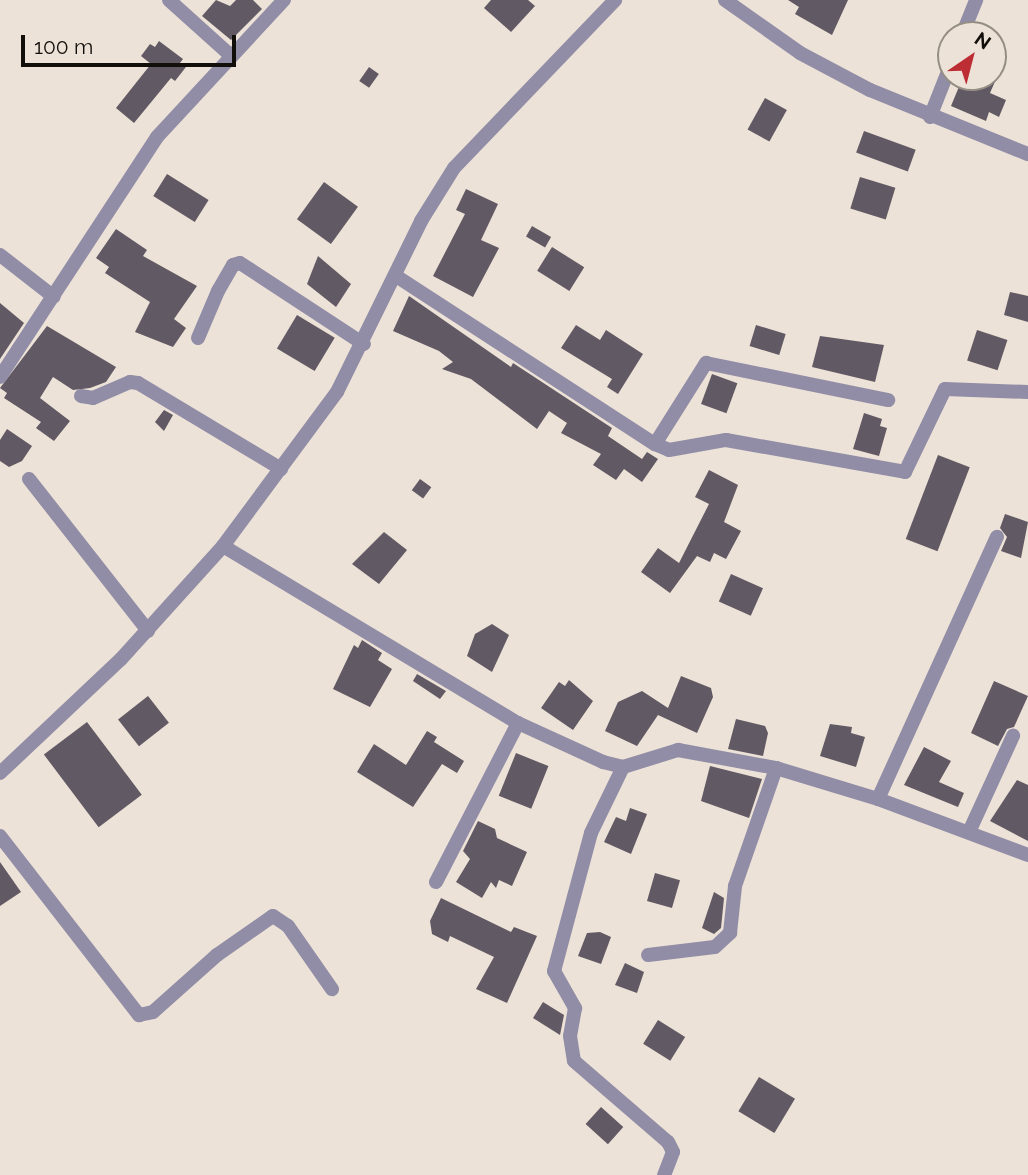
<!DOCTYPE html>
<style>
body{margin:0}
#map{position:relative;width:1028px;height:1175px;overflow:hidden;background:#ede2d7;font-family:Raleway,sans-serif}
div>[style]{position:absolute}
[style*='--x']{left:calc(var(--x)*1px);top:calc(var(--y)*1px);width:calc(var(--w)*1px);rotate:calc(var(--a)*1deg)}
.building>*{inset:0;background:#615963;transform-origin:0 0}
.minor>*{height:14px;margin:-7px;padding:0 7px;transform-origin:7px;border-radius:7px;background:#918da6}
span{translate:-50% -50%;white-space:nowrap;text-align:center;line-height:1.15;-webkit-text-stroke:7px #ede2d7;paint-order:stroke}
.north{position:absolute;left:937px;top:21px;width:70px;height:70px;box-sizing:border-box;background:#ede2d7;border:2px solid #958e85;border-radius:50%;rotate:35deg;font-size:19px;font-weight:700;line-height:28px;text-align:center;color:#120f0b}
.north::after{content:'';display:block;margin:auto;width:24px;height:32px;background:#bd2e34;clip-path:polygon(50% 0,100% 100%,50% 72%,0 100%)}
.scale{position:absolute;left:21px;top:35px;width:215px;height:32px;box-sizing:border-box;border:4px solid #120f0b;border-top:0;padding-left:9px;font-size:21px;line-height:24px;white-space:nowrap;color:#120f0b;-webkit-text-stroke:5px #ede2d7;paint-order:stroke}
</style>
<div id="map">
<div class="building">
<i style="clip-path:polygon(216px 0,230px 6px,236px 0,253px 0,262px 9px,231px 40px,202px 16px)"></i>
<i style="clip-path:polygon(491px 0,528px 0,535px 6px,511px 32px,484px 8px)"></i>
<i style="clip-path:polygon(788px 0,848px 0,832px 35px,795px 14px,799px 7px)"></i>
<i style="clip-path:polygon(159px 41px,183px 59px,180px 63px,186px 67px,175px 81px,171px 78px,134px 123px,116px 108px,151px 64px,141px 56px,150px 44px,155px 47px)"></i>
<i style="left:369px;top:67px;width:12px;height:17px;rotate:35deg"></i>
<i style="clip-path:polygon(963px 77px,997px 77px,990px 93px,1006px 100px,999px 117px,989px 112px,986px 121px,951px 106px)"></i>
<i style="left:765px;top:98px;width:25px;height:36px;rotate:29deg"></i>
<i style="left:864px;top:131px;width:55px;height:23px;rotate:20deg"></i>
<i style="left:167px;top:174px;width:49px;height:26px;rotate:32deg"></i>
<i style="left:860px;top:177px;width:37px;height:33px;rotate:17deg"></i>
<i style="left:324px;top:182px;width:42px;height:46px;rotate:36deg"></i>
<i style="clip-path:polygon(466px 189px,498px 204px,481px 240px,499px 248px,473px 297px,433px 276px,465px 214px,456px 210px)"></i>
<i style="left:532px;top:226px;width:22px;height:12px;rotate:30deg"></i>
<i style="clip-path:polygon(116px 229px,147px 250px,143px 256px,197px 286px,174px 319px,186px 328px,173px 347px,135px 332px,150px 302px,105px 273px,109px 267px,96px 258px)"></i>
<i style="left:552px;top:247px;width:38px;height:28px;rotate:32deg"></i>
<i style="clip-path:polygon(318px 256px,351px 284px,336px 307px,307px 284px)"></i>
<i style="clip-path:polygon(1010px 292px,1028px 296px,1028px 322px,1004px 315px)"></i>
<i style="clip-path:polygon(409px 296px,511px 367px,513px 363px,612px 428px,608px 436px,642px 459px,647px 452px,658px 459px,642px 482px,624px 469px,616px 480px,593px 465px,601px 454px,561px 433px,567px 423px,549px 411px,537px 429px,471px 379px,442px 369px,453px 362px,439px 351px,393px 331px)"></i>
<i style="clip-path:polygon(0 303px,24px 323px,0 359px)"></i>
<i style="left:297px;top:315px;width:44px;height:39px;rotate:31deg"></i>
<i style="clip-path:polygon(576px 325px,600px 340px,606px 330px,643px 354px,618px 394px,607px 387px,612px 379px,561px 348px)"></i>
<i style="left:756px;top:325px;width:31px;height:22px;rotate:17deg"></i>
<i style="clip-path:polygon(47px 326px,116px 367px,106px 382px,90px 388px,73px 390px,53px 377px,40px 398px,70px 421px,54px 441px,36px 428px,41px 422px,4px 398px,7px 393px,0 388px)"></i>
<i style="left:977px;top:330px;width:32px;height:32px;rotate:18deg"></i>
<i style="clip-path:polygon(820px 336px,884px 345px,875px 382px,812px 367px)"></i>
<i style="left:712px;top:374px;width:27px;height:32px;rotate:20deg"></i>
<i style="clip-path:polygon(164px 410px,173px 415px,164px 431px,155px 422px)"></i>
<i style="clip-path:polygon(864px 413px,882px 419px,880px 426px,887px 428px,879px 456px,853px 449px)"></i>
<i style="clip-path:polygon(7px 429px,32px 446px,22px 461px,9px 467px,0 461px,0 440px)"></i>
<i style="left:938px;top:455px;width:34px;height:90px;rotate:21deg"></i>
<i style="clip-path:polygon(709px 470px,738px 485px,724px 522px,741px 531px,726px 559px,714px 553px,710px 562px,697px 556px,670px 593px,641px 572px,658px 548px,679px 563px,709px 504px,695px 497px)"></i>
<i style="left:420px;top:479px;width:14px;height:14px;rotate:36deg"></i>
<i style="clip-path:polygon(1005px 514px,1028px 522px,1021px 558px,1001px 551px,1007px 537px,1000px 528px)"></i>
<i style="clip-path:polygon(384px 532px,407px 550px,379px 584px,352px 564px)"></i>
<i style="left:731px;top:574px;width:35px;height:30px;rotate:24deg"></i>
<i style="clip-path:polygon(492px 624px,509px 635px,492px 672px,467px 656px,475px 634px)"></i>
<i style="clip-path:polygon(362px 640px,382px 653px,378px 660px,392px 669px,370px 707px,333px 689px,354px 645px,358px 648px)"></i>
<i style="clip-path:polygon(417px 674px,446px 691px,440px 699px,413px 681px)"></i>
<i style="clip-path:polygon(681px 676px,711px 688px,713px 697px,697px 733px,658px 715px,637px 746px,605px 731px,618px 702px,642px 691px,668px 708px)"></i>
<i style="clip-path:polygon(569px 680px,593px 701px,573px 730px,541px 708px,559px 682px,565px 686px)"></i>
<i style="clip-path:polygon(994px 681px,1028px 696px,1014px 727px,1007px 729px,998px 746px,971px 733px)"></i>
<i style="left:148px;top:696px;width:34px;height:38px;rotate:52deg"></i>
<i style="clip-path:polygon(736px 719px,765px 726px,768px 733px,763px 756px,728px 749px)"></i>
<i style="left:87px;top:722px;width:91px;height:54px;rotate:53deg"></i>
<i style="clip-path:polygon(830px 724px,852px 727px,851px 733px,865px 737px,856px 767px,820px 756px)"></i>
<i style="clip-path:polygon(427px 731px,437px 737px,434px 742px,464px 761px,457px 773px,442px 764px,413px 807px,357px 772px,374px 744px,406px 765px)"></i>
<i style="clip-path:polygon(924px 747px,951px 761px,939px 782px,964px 793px,958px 807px,904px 785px)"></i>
<i style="left:516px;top:753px;width:35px;height:46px;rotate:22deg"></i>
<i style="clip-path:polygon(710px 766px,762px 779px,749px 818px,701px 801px)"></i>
<i style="clip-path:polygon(1017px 780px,1028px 785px,1028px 841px,990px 821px)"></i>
<i style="clip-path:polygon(630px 808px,647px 814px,631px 854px,604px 842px,616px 817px,626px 821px)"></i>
<i style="clip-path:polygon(478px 821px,495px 829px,497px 838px,527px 852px,512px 886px,499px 880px,496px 888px,491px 882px,482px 898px,456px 882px,470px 859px,463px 851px)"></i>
<i style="clip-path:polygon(0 862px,21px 892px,0 906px)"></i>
<i style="left:655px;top:873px;width:26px;height:29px;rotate:16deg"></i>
<i style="clip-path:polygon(714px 892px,724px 898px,721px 928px,714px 934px,702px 928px)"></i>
<i style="clip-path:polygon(441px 898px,511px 932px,514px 927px,537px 936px,507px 1003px,476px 989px,494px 957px,450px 936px,448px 942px,432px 934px,430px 921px)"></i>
<i style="clip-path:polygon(600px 932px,611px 937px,601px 964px,578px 956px,587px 933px)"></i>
<i style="clip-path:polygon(625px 963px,644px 972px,637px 993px,615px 985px)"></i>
<i style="clip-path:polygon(543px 1002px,564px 1015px,560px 1035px,533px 1018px)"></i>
<i style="left:658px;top:1020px;width:32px;height:28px;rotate:32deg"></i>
<i style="left:759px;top:1077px;width:42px;height:40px;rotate:31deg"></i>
<i style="left:601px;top:1107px;width:30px;height:23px;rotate:42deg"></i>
</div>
<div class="minor">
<i style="--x:169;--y:0;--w:82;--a:42"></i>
<i style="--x:725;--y:0;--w:92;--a:35.2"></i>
<i style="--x:800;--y:53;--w:79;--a:27.9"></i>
<i style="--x:870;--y:90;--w:170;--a:22.1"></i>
<i style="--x:962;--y:35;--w:38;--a:-68"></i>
<i style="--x:930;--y:117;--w:57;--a:-68.4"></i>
<i style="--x:0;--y:255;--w:68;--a:37.9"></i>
<i style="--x:396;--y:276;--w:309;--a:33"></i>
<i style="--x:655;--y:444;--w:96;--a:-57.8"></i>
<i style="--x:706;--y:363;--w:186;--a:11.5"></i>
<i style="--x:198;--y:338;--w:51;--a:-66.9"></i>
<i style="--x:218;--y:291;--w:30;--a:-60"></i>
<i style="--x:233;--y:265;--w:7;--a:-16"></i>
<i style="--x:240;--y:263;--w:148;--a:33.2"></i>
<i style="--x:0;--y:377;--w:287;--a:-56.8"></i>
<i style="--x:157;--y:137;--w:187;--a:-47.2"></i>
<i style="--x:81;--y:396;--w:12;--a:9"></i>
<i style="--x:93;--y:398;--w:40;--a:-23.4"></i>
<i style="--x:130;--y:382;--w:8;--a:7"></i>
<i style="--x:138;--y:383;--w:167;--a:31"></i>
<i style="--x:655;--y:444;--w:15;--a:23"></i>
<i style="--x:669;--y:450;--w:58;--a:-10"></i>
<i style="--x:726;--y:440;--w:182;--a:10.1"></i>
<i style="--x:905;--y:472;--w:92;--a:-64.3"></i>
<i style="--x:945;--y:389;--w:83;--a:2.1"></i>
<i style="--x:29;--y:479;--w:193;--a:51.9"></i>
<i style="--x:223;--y:546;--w:344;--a:31"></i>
<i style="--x:518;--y:723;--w:94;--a:24.6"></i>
<i style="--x:603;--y:762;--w:21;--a:14"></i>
<i style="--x:623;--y:767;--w:58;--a:-17.2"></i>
<i style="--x:678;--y:750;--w:100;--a:10.4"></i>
<i style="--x:776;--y:768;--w:107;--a:16.9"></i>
<i style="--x:878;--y:799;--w:160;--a:20.5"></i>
<i style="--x:623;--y:767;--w:73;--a:115.9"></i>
<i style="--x:591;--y:833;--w:143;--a:105"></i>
<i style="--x:554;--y:971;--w:43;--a:60.4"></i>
<i style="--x:575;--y:1008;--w:28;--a:100"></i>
<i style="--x:570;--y:1036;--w:25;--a:81"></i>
<i style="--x:574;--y:1061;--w:124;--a:40.8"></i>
<i style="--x:668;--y:1142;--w:11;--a:63"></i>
<i style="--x:673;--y:1152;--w:25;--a:111"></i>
<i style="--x:0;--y:773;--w:166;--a:-43.3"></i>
<i style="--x:121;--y:659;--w:152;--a:-47.9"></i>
<i style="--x:223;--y:546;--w:192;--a:-53.5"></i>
<i style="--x:337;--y:392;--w:191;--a:-63.8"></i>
<i style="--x:421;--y:221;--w:62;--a:-58.1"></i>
<i style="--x:454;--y:168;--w:233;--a:-46.2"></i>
<i style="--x:878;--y:799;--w:288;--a:-65.6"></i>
<i style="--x:969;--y:832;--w:106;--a:-65.4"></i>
<i style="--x:0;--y:836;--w:227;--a:52.2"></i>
<i style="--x:139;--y:1015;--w:14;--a:-12"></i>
<i style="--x:153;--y:1012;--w:86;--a:-41.7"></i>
<i style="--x:217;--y:955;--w:68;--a:-34.9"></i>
<i style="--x:273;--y:916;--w:18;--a:34"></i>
<i style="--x:288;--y:926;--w:77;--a:55.1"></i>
<i style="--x:436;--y:882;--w:179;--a:-62.7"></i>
<i style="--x:648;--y:955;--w:67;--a:-6.8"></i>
<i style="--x:715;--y:947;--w:21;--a:-43"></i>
<i style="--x:730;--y:933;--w:47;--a:-83.9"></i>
<i style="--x:735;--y:886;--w:125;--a:-70.8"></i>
</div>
<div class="north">N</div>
<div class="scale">100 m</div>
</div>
